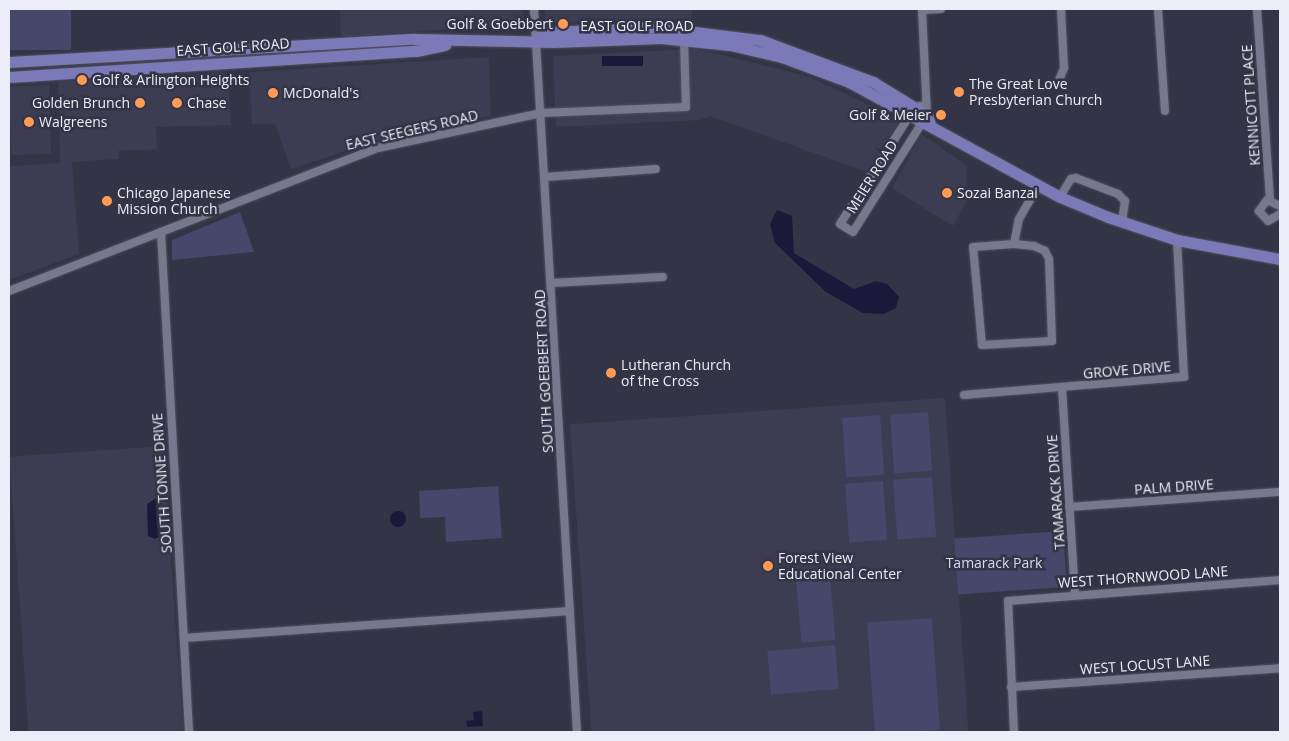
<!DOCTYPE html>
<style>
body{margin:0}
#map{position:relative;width:1289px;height:741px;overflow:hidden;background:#333445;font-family:"Open Sans",sans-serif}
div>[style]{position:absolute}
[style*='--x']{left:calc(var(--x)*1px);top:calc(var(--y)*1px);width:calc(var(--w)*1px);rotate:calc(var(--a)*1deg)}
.built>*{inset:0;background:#3c3d53;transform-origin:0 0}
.green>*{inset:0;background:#46476b;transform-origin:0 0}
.water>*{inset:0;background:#1a193a;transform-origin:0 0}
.round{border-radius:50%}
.roads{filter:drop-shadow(0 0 1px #515260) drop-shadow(0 0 1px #515260)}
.street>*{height:8px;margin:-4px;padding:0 4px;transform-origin:4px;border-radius:4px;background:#77788c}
.primary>*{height:11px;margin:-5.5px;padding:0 5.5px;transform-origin:5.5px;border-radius:5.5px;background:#7a7ab8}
.dots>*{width:14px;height:14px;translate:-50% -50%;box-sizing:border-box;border:2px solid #333445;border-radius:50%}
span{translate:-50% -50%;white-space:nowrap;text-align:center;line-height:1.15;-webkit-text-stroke:5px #333445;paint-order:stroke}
.poi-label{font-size:14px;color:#ecedf8}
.right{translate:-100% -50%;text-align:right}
.left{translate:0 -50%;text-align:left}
.street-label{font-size:14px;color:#ecedf8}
.park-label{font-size:14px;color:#d8daf5}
.frame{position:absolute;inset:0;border:10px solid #ecedf8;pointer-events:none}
</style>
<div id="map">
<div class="built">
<i style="clip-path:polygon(340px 9px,523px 9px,524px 24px,341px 37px)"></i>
<i style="clip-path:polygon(545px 9px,692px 9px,692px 20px,545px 22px)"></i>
<i style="clip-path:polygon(697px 49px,810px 77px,900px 120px,867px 172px,710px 116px,700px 120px,556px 127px,553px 56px)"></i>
<i style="clip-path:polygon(489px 57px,491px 116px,394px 135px,291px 169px,275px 124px,252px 124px,249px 72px)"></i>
<i style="clip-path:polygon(222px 72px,228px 76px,231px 125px,156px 127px,157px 149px,118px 151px,118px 159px,72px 162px,79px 254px,9px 280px,9px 166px,60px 163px,58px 82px)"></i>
<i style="left:49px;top:85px;width:69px;height:40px;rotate:88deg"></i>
<i style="clip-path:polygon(922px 134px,967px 166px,966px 202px,953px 226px,892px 188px)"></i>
<i style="left:945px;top:398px;width:335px;height:376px;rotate:86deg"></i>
<i style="left:163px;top:446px;width:287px;height:154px;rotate:86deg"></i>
</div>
<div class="green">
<i style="left:9px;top:9px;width:62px;height:41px"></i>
<i style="clip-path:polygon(240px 212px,254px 252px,172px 260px,172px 240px)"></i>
<i style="left:928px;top:412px;width:59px;height:38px;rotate:86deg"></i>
<i style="left:880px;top:415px;width:60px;height:38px;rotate:86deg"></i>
<i style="left:932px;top:477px;width:60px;height:39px;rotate:86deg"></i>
<i style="left:883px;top:481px;width:59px;height:38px;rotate:86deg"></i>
<i style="clip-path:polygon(498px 486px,502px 538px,446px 542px,445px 517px,420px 518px,419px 491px)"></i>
<i style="left:1063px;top:531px;width:56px;height:109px;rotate:86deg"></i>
<i style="left:830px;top:578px;width:62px;height:34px;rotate:85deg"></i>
<i style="left:932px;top:618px;width:112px;height:65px;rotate:86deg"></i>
<i style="left:835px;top:645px;width:44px;height:68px;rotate:85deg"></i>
</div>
<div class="water">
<i style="left:643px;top:56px;width:10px;height:41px;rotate:90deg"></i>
<i style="clip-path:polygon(777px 210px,792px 216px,794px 253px,854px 289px,876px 281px,887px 284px,899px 297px,896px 308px,884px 314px,863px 313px,826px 292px,775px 243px,770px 224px)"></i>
<i style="clip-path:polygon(158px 497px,164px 534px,155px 539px,148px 536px,147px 504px)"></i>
<i class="round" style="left:390px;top:511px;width:16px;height:16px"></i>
<i style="clip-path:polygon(482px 711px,483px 726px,467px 727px,466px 721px,474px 720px,473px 712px)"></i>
</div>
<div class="roads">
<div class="street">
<i style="--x:534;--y:9;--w:724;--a:86.6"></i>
<i style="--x:922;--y:9;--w:106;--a:87.3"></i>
<i style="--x:927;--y:115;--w:138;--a:122.3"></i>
<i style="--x:853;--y:232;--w:15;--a:-148"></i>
<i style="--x:840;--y:224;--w:139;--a:-57.3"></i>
<i style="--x:915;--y:107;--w:10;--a:-11"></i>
<i style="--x:1158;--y:9;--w:102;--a:86.1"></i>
<i style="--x:1257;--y:9;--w:190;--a:86.1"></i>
<i style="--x:922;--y:10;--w:19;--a:-3"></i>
<i style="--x:1059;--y:80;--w:13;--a:-67"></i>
<i style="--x:1064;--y:68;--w:59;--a:-92.9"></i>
<i style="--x:545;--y:177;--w:111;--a:-4.1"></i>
<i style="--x:1060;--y:197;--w:21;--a:-59"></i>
<i style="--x:1071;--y:179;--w:5;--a:-11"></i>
<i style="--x:1076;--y:178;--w:45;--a:20.9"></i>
<i style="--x:1118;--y:194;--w:10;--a:45"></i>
<i style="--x:1125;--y:201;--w:21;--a:98"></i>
<i style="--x:1280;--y:206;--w:14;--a:-155"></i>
<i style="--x:1267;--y:200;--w:14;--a:126"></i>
<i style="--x:1259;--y:211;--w:13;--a:48"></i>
<i style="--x:1268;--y:221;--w:14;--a:-30"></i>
<i style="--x:161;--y:232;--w:501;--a:86.79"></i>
<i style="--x:1014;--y:244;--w:20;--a:6"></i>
<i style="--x:1034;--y:246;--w:12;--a:24"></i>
<i style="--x:1045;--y:251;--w:9;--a:63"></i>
<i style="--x:1049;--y:259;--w:82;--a:87.9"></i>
<i style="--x:1052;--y:341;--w:70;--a:176.7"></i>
<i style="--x:982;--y:345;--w:98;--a:-95.2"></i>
<i style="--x:973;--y:247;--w:41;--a:-4.2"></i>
<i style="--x:1014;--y:244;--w:25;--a:-79"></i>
<i style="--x:1019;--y:219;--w:38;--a:-60"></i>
<i style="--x:551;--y:283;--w:112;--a:-3.1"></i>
<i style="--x:9;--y:291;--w:396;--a:-21.2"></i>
<i style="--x:378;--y:148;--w:167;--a:-12.1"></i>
<i style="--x:541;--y:113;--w:145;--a:-2.4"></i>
<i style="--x:686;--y:107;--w:68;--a:-91.7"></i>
<i style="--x:1062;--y:388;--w:207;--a:86.4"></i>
<i style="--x:964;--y:395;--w:221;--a:-4.7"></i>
<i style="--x:1184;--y:377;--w:137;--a:-92.9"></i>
<i style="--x:1069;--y:507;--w:212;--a:-4.1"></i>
<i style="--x:184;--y:638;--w:387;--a:-4"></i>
<i style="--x:1011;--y:687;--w:270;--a:-4"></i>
<i style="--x:1014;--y:732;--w:131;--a:-92.6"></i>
<i style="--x:1008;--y:601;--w:273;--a:-4.4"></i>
</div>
<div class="primary">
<i style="--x:537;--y:38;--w:16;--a:-22"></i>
<i style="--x:552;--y:32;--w:103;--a:-2.8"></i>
<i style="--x:655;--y:27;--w:106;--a:7.1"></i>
<i style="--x:760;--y:40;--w:121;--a:20.4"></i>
<i style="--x:873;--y:82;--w:63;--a:31.4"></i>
<i style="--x:927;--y:115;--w:9;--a:72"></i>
<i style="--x:9;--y:62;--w:406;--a:-3.3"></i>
<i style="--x:414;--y:39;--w:139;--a:1.2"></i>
<i style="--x:553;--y:42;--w:108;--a:-2.1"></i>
<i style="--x:661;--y:38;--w:69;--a:5.8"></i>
<i style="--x:730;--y:45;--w:53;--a:13"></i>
<i style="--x:782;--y:57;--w:72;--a:20.5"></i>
<i style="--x:849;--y:82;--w:240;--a:28.6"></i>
<i style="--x:1060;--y:197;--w:52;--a:22.6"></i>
<i style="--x:1108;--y:217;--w:73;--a:18.4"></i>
<i style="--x:1177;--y:240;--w:105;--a:10.5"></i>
<i style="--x:9;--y:77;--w:408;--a:-3.7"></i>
<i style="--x:416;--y:51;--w:30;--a:-12"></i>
</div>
</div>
<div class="dots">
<i style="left:563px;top:24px;background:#fe9c57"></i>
<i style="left:82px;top:80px;background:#fe9c57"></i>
<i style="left:959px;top:92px;background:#fe9c57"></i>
<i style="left:273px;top:93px;background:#fe9c57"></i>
<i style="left:140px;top:103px;background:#fe9c57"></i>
<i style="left:177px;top:103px;background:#fe9c57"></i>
<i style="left:941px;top:115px;background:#fe9c57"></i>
<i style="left:29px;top:122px;background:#fe9c57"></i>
<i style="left:947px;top:193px;background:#fe9c57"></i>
<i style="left:107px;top:201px;background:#fe9c57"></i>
<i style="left:611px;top:373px;background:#fe9c57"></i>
<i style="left:768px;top:566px;background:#fe9c57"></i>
</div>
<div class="poi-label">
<span class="right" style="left:553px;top:24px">Golf &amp; Goebbert</span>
<span class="left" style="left:92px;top:80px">Golf &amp; Arlington Heights</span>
<span class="left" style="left:969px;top:92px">The Great Love<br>Presbyterian Church</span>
<span class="left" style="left:283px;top:93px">McDonald's</span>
<span class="right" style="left:130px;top:103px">Golden Brunch</span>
<span class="left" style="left:187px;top:103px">Chase</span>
<span class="right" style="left:931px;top:115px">Golf &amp; Meier</span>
<span class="left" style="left:39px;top:122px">Walgreens</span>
<span class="left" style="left:117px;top:201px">Chicago Japanese<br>Mission Church</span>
<span class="left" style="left:957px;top:193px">Sozai Banzai</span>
<span class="left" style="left:621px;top:373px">Lutheran Church<br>of the Cross</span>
<span class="left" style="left:778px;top:566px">Forest View<br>Educational Center</span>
</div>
<div class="street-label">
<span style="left:637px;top:26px">EAST GOLF ROAD</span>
<span style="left:233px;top:47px;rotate:-4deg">EAST GOLF ROAD</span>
<span style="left:1251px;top:105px;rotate:-94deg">KENNICOTT PLACE</span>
<span style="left:412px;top:130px;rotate:-13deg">EAST SEEGERS ROAD</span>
<span style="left:872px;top:177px;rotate:-58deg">MEIER ROAD</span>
<span style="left:1127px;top:370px;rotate:-5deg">GROVE DRIVE</span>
<span style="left:544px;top:371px;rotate:-93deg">SOUTH GOEBBERT ROAD</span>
<span style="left:162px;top:483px;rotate:-94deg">SOUTH TONNE DRIVE</span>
<span style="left:1174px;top:487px;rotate:-4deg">PALM DRIVE</span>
<span style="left:1056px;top:492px;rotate:-94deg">TAMARACK DRIVE</span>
<span style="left:1143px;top:577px;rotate:-4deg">WEST THORNWOOD LANE</span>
<span style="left:1145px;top:665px;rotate:-4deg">WEST LOCUST LANE</span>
</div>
<div class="park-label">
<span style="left:994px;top:563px">Tamarack Park</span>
</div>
<div class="frame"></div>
</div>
